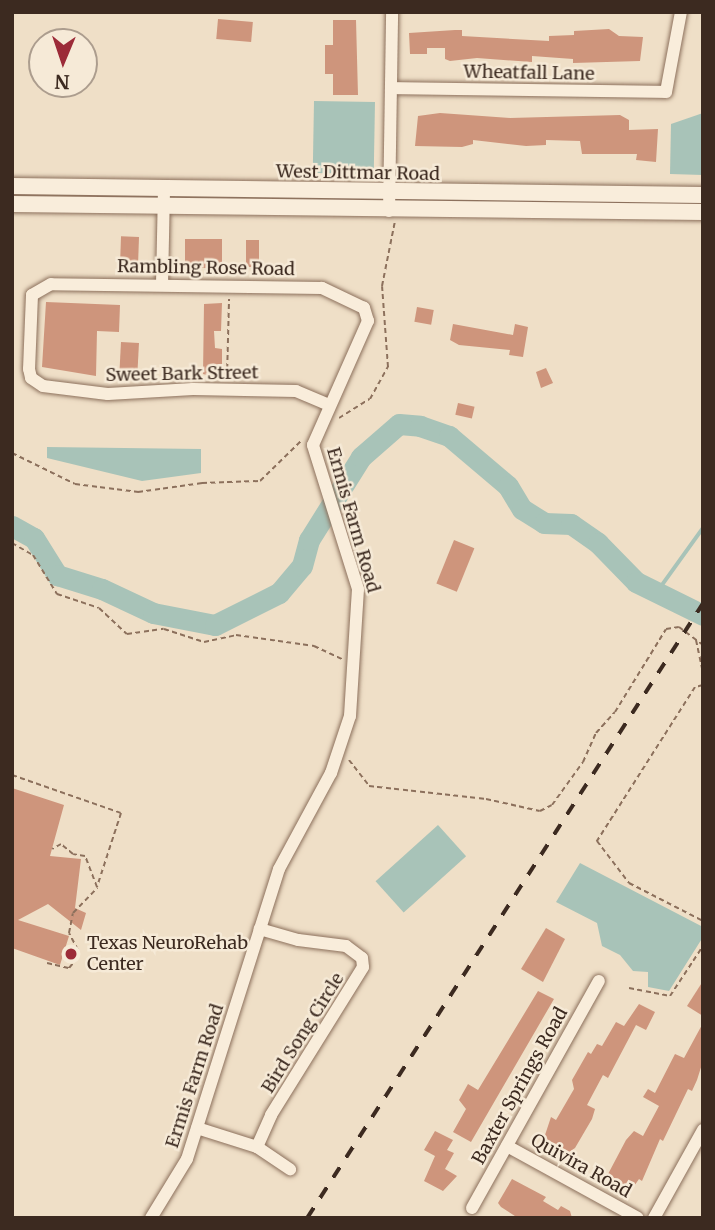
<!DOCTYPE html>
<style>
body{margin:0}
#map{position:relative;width:715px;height:1230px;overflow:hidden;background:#efdfc7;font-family:Merriweather,serif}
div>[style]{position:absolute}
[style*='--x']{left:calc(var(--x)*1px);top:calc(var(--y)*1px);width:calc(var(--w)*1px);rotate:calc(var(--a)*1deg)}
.water>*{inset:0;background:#a8c3b8;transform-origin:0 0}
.stream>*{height:3.5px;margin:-1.75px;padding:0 1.75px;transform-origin:1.75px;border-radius:1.75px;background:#a8c3b8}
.river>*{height:21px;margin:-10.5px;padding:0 10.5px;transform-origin:10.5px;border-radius:10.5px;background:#a8c3b8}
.building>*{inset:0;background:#ce957c;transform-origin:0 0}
.path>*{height:2px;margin-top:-1px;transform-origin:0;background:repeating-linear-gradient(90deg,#8c705c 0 5px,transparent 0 8.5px)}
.roads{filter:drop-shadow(0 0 2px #8c705c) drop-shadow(0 0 2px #8c705c)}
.minor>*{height:12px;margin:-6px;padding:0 6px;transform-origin:6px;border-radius:6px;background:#f9eddb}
.tertiary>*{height:16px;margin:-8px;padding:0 8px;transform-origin:8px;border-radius:8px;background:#f9eddb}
.rail>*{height:3.5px;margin-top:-1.75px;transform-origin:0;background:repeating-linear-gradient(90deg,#3c2a20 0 12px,transparent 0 24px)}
.dots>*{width:19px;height:19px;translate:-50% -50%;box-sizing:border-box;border:4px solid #f6ead7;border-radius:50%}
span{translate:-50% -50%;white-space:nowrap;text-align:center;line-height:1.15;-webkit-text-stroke:5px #f6ead7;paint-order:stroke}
.street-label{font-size:18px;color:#3c2a20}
.poi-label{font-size:18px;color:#3c2a20}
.left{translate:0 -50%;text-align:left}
.frame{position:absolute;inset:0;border:14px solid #3c2a20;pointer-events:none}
.north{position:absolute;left:28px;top:28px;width:70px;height:70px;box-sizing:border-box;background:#f6ead7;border:2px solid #ac9d8e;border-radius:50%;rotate:182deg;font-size:19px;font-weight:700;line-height:28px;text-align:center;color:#3c2a20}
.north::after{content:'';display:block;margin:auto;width:24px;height:32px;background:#9c2b38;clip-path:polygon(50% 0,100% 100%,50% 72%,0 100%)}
</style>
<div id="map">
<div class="water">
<i style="left:314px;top:101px;width:61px;height:72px;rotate:1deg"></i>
<i style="clip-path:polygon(703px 113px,703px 175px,670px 174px,671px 124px)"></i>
<i style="clip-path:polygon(47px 447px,201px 449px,201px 473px,142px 481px,47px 458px)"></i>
<i style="left:438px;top:825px;width:42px;height:84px;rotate:48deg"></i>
<i style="clip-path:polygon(580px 863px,703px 927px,703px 937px,669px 991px,648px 987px,648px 972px,633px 971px,620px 955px,602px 946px,597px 923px,556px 902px)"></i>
</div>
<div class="stream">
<i style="--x:657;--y:592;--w:79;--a:-54.3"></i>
</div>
<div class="river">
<i style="--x:12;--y:526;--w:25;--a:29"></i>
<i style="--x:34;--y:538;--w:44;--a:58.1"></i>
<i style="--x:57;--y:575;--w:47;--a:17.3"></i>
<i style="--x:102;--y:589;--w:56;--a:25.2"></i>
<i style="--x:153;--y:613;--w:63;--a:11"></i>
<i style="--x:215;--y:625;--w:72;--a:-26.6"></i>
<i style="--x:279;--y:593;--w:35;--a:-50"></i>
<i style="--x:302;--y:566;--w:27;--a:-75"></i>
<i style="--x:309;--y:540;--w:98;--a:-57.9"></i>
<i style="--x:361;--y:457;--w:50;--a:-41"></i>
<i style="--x:399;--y:424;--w:21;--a:5"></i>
<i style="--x:420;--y:426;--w:31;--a:19"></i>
<i style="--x:449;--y:436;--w:77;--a:40.3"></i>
<i style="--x:508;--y:486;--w:27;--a:59"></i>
<i style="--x:522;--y:509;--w:26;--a:32"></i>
<i style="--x:544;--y:523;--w:27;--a:2"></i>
<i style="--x:571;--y:524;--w:33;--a:35"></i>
<i style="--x:598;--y:543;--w:54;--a:45.7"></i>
<i style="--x:636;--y:582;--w:75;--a:26.2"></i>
</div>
<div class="building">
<i style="left:218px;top:19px;width:35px;height:20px;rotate:5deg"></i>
<i style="clip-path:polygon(333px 20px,356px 20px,358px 95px,333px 95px,333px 74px,325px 74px,325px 45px,333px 45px)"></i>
<i style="clip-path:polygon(609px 29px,619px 36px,643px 37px,640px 61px,573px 63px,573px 59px,532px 56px,532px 62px,477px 58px,450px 61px,445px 59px,445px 48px,427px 48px,427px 54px,410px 54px,409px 33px,455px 30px,462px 30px,462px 36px,549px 41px,549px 36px,574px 35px,574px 31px)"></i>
<i style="clip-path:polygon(440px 113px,510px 118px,620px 115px,629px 120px,629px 130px,658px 129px,656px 162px,636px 160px,637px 154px,582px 154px,580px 141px,546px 140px,546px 145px,526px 146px,473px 140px,473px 144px,462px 147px,415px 146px,418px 116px)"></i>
<i style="left:139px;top:237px;width:28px;height:18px;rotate:92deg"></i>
<i style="left:185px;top:239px;width:37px;height:29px"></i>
<i style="clip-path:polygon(246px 240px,259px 240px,259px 267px,249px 267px,246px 262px)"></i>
<i style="clip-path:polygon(46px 302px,120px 305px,119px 332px,97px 331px,96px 376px,42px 367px)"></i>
<i style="clip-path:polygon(222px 303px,221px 331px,214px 331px,215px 348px,222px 349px,222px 376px,211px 376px,203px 374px,204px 304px)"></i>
<i style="left:417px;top:307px;width:17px;height:15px;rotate:10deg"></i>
<i style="clip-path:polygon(453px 324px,513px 335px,515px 324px,528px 327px,523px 357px,509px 355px,510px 350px,459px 345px,450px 340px)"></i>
<i style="left:121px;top:342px;width:18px;height:34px;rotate:3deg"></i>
<i style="clip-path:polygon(546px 368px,553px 383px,541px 388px,536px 372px)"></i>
<i style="left:458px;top:403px;width:17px;height:12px;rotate:13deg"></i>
<i style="left:454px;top:540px;width:22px;height:47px;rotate:22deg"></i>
<i style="clip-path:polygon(12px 788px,64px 805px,50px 856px,81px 859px,75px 908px,86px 913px,81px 930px,48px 904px,18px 920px,69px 936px,60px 965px,12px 948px)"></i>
<i style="clip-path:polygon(546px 928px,565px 939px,543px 982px,521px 969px)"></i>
<i style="clip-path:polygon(703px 981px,703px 1016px,687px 1006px)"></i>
<i style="clip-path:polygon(538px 991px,554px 999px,471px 1142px,453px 1132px,466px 1109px,459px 1100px,468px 1084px,478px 1090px)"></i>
<i style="clip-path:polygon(639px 1004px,655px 1012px,646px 1030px,636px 1025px,608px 1078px,603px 1075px,587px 1105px,595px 1109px,592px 1119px,575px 1148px,566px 1154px,543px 1141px,551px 1117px,556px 1120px,574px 1089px,572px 1080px,588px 1052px,591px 1054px,597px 1044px,602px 1046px,616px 1022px,624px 1026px)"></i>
<i style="clip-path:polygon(703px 1023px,703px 1061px,697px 1080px,692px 1091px,688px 1089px,663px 1141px,660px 1139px,642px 1181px,639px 1179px,632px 1189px,607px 1176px,626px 1140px,634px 1131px,643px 1136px,659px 1106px,643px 1097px,648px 1089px,655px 1093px,675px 1054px,684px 1058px)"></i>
<i style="clip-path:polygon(435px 1131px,453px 1140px,447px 1150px,454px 1153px,445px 1169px,457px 1176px,443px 1191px,424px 1181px,435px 1156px,424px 1150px)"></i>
<i style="clip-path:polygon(512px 1179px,546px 1197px,543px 1201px,558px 1210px,561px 1206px,570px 1211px,572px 1218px,518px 1218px,501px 1207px,498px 1203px)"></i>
</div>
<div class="path">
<i style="--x:227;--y:377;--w:78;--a:-88.5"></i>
<i style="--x:339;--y:418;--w:36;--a:-32"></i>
<i style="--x:370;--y:399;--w:37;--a:-61"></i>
<i style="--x:388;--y:367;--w:81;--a:-94.2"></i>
<i style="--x:382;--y:286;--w:66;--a:-78.7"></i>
<i style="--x:12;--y:453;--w:70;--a:26.2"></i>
<i style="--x:75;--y:484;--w:64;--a:7.2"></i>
<i style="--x:138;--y:492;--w:65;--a:-8"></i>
<i style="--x:202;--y:483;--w:58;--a:-2"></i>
<i style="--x:260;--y:481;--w:59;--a:-44.3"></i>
<i style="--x:12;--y:543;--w:24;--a:30"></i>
<i style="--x:33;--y:555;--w:46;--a:58.4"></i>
<i style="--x:57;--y:594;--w:44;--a:18.4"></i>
<i style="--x:99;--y:608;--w:38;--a:43"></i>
<i style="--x:127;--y:634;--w:37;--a:-8"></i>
<i style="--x:164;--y:629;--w:42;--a:18"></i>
<i style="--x:204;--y:642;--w:33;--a:-12"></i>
<i style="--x:236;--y:635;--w:79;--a:8"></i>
<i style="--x:314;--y:646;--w:31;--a:25"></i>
<i style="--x:696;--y:640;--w:34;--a:78"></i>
<i style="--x:703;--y:685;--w:8;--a:166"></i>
<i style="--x:695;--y:687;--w:183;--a:122.5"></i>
<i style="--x:597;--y:841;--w:53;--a:52.7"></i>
<i style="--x:629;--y:883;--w:83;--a:27.2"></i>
<i style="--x:349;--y:760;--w:33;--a:52"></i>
<i style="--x:369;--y:786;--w:118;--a:6.3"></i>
<i style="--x:486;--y:799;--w:55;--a:12.5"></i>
<i style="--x:540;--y:811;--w:13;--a:-27"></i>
<i style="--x:552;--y:805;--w:53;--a:-54.2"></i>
<i style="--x:583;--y:762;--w:32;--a:-66"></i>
<i style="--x:596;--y:733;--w:28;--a:-48"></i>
<i style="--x:615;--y:712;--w:97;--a:-58.4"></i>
<i style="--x:666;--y:629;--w:13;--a:-9"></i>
<i style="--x:679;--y:627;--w:30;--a:37"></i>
<i style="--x:12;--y:775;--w:115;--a:19.2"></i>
<i style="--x:121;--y:813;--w:78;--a:108"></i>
<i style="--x:97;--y:887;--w:33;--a:-111"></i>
<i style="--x:85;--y:856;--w:12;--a:-171"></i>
<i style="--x:73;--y:854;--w:16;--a:-140"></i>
<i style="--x:61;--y:844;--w:10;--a:151"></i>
<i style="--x:47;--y:963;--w:23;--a:13"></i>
<i style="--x:69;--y:968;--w:8;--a:-50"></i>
<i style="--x:74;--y:962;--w:13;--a:-72"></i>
<i style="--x:78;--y:950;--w:19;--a:-118"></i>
<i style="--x:69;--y:933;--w:20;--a:-79"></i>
<i style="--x:73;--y:913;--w:35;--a:-46"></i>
<i style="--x:629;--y:988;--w:42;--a:11"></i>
<i style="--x:670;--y:996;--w:60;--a:-56.6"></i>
</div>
<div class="roads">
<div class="minor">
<i style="--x:391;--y:88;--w:275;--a:0.8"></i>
<i style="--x:666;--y:92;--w:81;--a:-79.4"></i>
<i style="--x:389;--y:211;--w:199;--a:-89.1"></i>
<i style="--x:162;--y:285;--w:95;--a:-88.8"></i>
<i style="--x:197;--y:1128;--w:63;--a:17.6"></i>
<i style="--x:257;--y:1147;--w:40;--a:34"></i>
<i style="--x:507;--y:1146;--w:149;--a:28.8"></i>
<i style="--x:257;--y:1147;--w:35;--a:-66"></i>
<i style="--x:271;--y:1115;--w:174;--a:-58.1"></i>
<i style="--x:363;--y:967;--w:9;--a:-96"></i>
<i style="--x:362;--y:958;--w:20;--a:-143"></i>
<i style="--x:346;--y:946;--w:48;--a:-172.9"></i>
<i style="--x:298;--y:940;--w:40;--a:-164"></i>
<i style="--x:472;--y:1208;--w:260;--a:-60.8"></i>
<i style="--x:151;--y:1218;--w:69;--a:-58.6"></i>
<i style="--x:187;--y:1159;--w:304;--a:-72.4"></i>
<i style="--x:279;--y:869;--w:109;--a:-61.6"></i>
<i style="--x:331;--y:773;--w:60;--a:-71.6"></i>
<i style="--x:350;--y:716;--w:127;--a:-86.4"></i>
<i style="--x:358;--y:589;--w:151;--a:-107.4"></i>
<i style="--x:313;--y:445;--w:136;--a:-66.1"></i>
<i style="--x:368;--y:321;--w:14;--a:-107"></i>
<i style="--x:364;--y:308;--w:47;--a:-154.5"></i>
<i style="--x:322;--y:288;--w:271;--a:-179.2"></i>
<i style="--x:51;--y:284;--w:22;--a:150"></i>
<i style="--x:32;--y:295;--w:74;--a:92.3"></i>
<i style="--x:29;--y:369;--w:9;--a:77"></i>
<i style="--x:31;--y:378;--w:14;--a:34"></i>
<i style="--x:43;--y:386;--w:65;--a:7"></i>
<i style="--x:108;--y:394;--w:85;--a:-3.4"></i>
<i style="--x:193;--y:389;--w:103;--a:1.1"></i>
<i style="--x:296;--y:391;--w:36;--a:23"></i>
<i style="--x:654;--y:1218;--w:101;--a:-60.9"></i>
</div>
<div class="tertiary">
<i style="--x:12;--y:186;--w:691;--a:0.75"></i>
<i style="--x:12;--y:204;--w:691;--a:0.66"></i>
</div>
</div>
<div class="rail">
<i style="--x:307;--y:1218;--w:731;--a:-57.22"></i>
</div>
<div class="dots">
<i style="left:71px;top:954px;background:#9c2b38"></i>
</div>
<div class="street-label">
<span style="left:529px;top:73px;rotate:1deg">Wheatfall Lane</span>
<span style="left:358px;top:173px;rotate:1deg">West Dittmar Road</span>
<span style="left:206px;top:268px;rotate:1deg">Rambling Rose Road</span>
<span style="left:182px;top:374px;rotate:-1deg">Sweet Bark Street</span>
<span style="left:353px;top:520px;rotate:74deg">Ermis Farm Road</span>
<span style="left:303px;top:1033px;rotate:-58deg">Bird Song Circle</span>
<span style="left:195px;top:1076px;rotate:-72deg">Ermis Farm Road</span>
<span style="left:520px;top:1086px;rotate:-61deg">Baxter Springs Road</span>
<span style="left:581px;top:1166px;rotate:29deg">Quivira Road</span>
</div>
<div class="poi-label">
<span class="left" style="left:87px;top:954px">Texas NeuroRehab<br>Center</span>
</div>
<div class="frame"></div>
<div class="north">N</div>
</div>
